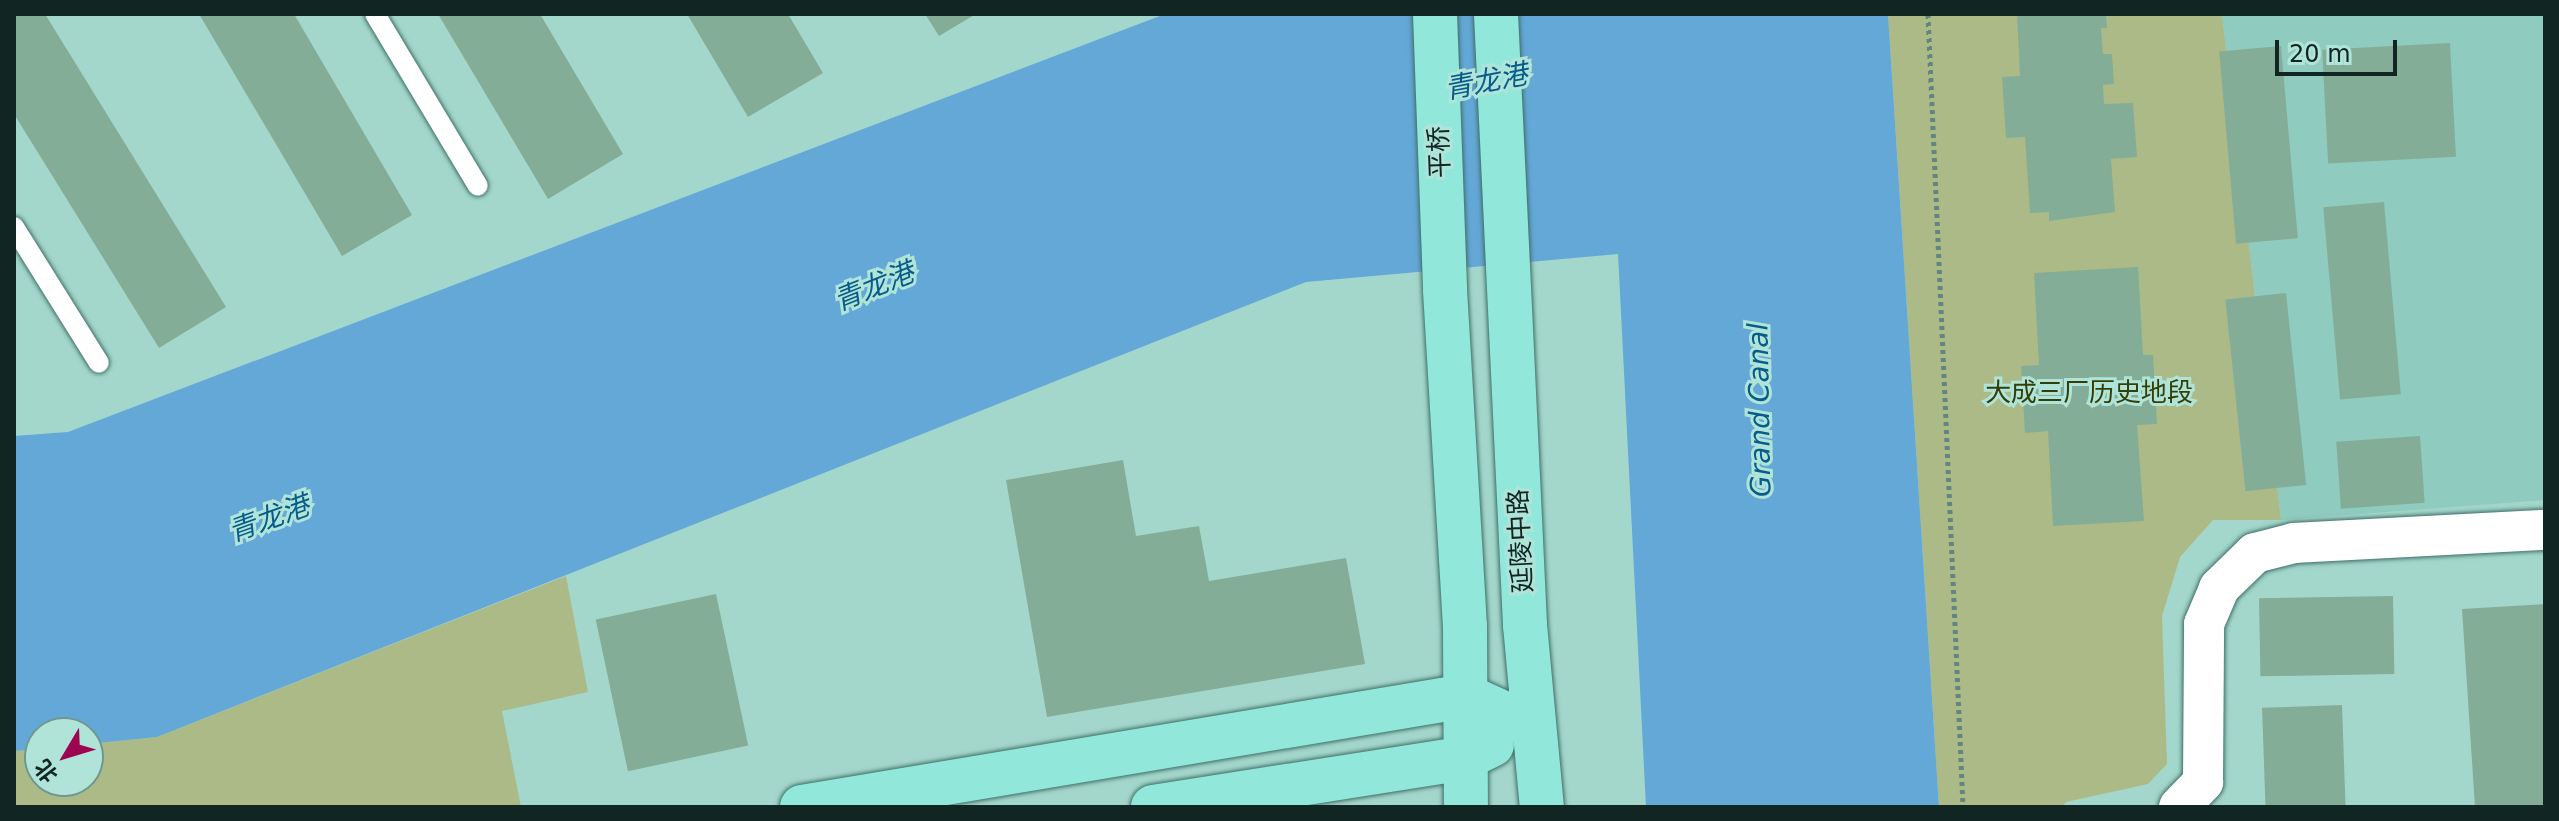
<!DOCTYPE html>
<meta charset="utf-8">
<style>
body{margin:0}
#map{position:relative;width:2559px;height:821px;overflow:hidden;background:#a4d7cc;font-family:"DejaVu Sans","Noto Sans SC",sans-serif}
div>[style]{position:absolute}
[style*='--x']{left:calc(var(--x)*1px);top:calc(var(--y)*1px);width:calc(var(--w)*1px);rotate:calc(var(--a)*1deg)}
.built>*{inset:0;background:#90cbbf}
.green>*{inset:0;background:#acba87}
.water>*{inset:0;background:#64a8d8}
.building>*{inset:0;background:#84ad97;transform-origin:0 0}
.path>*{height:5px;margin-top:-2.5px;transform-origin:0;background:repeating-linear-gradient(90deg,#61867e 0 4px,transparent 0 8px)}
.roads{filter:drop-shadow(0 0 2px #3f7067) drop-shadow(0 0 2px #3f7067)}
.service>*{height:20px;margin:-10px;padding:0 10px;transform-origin:10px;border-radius:10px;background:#fff}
.minor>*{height:40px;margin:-20px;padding:0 20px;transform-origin:20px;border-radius:20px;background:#fff}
.primary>*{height:44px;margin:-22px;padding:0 22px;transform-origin:22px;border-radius:22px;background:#91e8da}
span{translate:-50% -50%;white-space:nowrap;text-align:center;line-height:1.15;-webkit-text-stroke:6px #b0e4d9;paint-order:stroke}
.street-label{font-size:26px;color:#112522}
.park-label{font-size:26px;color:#343f07}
.water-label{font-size:28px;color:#075c8a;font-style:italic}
.frame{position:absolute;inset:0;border:16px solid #112522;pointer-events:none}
.north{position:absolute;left:24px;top:717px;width:80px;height:80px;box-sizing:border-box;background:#b0e4d9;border:2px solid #709890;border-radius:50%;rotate:232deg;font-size:22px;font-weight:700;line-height:32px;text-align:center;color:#112522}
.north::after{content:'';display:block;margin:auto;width:28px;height:36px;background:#9d0550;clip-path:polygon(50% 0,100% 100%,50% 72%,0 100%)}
.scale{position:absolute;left:2275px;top:40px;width:122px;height:36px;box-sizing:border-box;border:4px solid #112522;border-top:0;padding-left:10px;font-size:24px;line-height:28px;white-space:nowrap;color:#112522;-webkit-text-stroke:6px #b0e4d9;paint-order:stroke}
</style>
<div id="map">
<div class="built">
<i style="clip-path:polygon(2222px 14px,2545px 14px,2545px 500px,2281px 520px)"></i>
</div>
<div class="green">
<i style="clip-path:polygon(1888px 14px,2222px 14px,2281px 520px,2213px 520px,2180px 557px,2162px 616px,2167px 764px,2148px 784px,2066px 802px,2062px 807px,1939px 807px)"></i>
<i style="clip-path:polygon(566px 576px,588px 692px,502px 711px,521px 807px,14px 807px,14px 751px,40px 749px,40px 781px,88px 781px,88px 744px,157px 737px)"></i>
</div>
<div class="water">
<i style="clip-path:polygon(1165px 14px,1888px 14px,1939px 807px,1646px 807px,1618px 254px,1306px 282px,157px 737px,88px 744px,88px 733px,40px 733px,40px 749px,14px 751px,14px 436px,68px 432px)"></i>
</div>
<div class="building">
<i style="clip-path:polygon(14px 14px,45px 14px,226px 307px,159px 348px,14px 114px)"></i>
<i style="clip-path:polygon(199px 14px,294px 14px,412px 215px,342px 256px)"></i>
<i style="clip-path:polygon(438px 14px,540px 14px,623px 154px,548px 199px)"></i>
<i style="clip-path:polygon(687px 14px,788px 14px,823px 73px,748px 117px)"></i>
<i style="clip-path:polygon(925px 14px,976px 14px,939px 36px)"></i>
<i style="clip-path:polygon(2017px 14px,2106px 14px,2107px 28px,2101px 28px,2103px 54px,2112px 54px,2114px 84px,2103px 85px,2104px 104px,2133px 103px,2137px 157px,2111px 159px,2115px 212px,2049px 221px,2049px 212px,2030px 213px,2025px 137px,2006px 138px,2002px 77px,2020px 76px)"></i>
<i style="left:2450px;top:43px;width:114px;height:128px;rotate:87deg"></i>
<i style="left:2281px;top:46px;width:193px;height:62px;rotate:85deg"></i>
<i style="left:2384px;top:202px;width:193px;height:61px;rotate:85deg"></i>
<i style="clip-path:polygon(2138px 267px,2143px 355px,2153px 355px,2157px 424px,2137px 425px,2144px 521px,2053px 526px,2048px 431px,2025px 433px,2021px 366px,2039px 365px,2034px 273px)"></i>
<i style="left:2286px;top:293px;width:193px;height:61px;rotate:84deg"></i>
<i style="left:2420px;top:436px;width:67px;height:84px;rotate:86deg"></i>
<i style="clip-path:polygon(1123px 460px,1136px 536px,1199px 526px,1209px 581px,1346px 558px,1365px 664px,1047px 717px,1006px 480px)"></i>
<i style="left:716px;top:594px;width:155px;height:123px;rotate:78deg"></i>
<i style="left:2393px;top:596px;width:78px;height:134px;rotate:89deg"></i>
<i style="clip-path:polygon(2545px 604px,2545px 807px,2475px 807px,2462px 609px)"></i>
<i style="left:2342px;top:705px;width:102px;height:80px;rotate:88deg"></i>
</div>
<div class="path">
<i style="--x:1928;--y:14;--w:794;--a:87.47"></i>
</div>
<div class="roads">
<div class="service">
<i style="--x:375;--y:14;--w:200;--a:59.1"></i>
<i style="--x:14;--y:227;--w:160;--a:58"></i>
</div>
<div class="minor">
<i style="--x:2179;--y:807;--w:35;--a:-46"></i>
<i style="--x:2203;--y:782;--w:158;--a:-89.6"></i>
<i style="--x:2204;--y:624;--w:39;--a:-67"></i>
<i style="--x:2219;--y:588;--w:50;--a:-44.2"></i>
<i style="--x:2255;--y:553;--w:40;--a:-14.4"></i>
<i style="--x:2294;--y:543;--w:251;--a:-3"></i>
</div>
<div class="primary">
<i style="--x:1435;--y:14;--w:276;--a:87.9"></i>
<i style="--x:1445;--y:290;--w:338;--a:86.6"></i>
<i style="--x:1465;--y:627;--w:180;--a:89.7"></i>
<i style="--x:1496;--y:14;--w:612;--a:87.28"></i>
<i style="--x:1525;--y:625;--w:183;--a:84.7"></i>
<i style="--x:802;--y:807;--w:673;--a:-9.49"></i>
<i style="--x:1466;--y:696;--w:72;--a:24.4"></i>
<i style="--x:1153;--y:807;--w:316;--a:-8.9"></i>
<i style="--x:1465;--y:758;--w:30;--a:-26"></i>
</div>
</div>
<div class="street-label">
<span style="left:1440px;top:152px;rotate:-92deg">平桥</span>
<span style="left:1521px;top:541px;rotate:-93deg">延陵中路</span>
</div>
<div class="park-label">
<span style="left:2089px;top:393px">大成三厂历史地段</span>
</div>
<div class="water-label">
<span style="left:1486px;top:82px;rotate:-11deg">青龙港</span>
<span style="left:874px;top:287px;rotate:-22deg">青龙港</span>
<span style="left:1760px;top:410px;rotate:-91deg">Grand Canal</span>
<span style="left:269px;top:519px;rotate:-20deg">青龙港</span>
</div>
<div class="frame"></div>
<div class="north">北</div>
<div class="scale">20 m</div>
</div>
